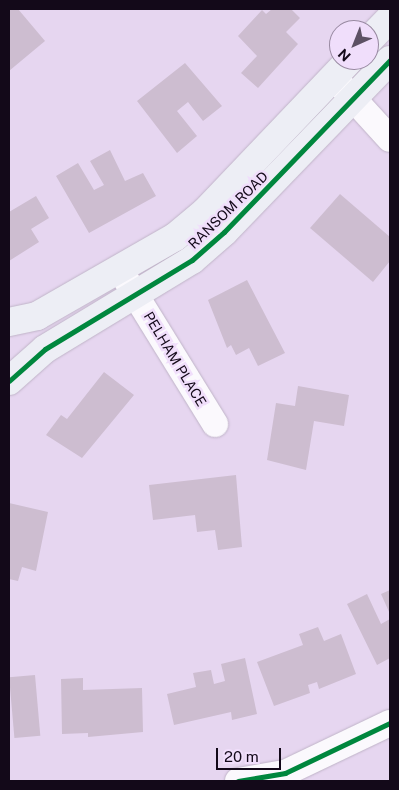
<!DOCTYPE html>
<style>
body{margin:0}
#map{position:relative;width:399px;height:790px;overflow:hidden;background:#e6d6f0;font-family:"Public Sans",sans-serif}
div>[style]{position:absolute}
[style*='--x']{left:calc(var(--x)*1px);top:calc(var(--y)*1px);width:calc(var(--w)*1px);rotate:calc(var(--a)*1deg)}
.building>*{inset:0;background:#cdbdd0;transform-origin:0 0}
.roads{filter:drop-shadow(0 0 1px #c0b4c8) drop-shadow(0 0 1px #c0b4c8)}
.street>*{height:26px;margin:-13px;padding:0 13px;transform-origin:13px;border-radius:13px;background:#fbf9fd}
.secondary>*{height:28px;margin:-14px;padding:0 14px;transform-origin:14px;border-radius:14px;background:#edeef5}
.cycleway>*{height:5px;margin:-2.5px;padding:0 2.5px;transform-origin:2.5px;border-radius:2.5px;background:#00873e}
span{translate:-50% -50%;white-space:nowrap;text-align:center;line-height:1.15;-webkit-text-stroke:5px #f0defb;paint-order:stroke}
.street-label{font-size:14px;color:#130919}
.frame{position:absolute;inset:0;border:10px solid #130919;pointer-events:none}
.north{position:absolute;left:329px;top:20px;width:50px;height:50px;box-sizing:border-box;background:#f0defb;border:1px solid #9889a1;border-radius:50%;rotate:224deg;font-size:14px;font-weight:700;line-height:20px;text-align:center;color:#130919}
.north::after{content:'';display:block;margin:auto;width:18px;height:22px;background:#5d5164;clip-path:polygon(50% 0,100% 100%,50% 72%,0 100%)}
.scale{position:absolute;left:216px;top:748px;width:65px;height:22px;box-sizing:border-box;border:2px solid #130919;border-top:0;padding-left:6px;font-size:15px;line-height:18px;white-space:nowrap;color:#130919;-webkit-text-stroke:4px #f0defb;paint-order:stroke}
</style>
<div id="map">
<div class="building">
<i style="clip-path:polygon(9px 9px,18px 9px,45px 41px,9px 71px)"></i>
<i style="clip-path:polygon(272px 9px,291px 9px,300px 18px,286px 32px,298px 44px,258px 88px,241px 73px,257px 56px,238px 36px,262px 10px,266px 14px)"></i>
<i style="clip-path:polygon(185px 63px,222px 106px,203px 121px,188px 102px,177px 111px,197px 136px,177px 153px,137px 101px)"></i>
<i style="clip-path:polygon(110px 150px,125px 181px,143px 173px,156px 196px,89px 233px,56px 176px,78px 163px,94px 190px,104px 185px,90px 161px)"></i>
<i style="clip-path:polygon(340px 194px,390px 237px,390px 261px,373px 282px,310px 228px)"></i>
<i style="clip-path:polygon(36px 196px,49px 218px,31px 229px,39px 242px,9px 261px,9px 212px)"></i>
<i style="clip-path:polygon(247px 280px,285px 353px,258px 366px,249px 348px,236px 355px,231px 345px,227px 348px,208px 300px)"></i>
<i style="clip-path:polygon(104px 372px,134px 395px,82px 458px,46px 435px,61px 415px,67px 419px)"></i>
<i style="clip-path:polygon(298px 386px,349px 395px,344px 426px,314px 421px,306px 470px,267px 460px,276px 403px,295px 406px)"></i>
<i style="clip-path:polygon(236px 475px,242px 547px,218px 550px,215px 530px,197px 532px,195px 515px,153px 520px,149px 485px)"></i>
<i style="clip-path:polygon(9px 503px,48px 512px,36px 571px,22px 567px,18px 581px,9px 579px)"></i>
<i style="clip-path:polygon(390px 590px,390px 614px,381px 594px)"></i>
<i style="clip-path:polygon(367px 594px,381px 624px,390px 619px,390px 658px,377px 665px,347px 604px)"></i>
<i style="clip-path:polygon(318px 627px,324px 641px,341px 634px,356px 674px,319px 689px,317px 682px,308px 685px,310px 693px,274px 706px,257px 662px,303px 645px,299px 634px)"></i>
<i style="clip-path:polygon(245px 658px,257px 714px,232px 720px,231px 712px,174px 725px,167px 694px,196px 687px,193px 673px,211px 670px,214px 684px,225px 681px,221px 664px)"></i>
<i style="left:35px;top:675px;width:61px;height:26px;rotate:85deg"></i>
<i style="clip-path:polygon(83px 678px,83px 690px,142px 688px,143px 732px,88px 737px,88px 733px,62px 734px,61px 679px)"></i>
</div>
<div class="roads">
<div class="street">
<i style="--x:338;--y:82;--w:77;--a:47.6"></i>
<i style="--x:120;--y:270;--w:181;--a:58.3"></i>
<i style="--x:238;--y:781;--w:48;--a:-9.7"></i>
<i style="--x:285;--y:773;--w:116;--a:-25.5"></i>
</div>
<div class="secondary">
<i style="--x:369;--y:40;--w:30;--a:-46"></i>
<i style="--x:9;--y:322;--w:29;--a:-12"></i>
<i style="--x:37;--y:316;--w:159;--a:-29.8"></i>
<i style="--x:175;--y:237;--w:39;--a:-40"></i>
<i style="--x:205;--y:212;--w:210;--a:-46.4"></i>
<i style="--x:9;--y:381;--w:48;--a:-41.6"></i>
<i style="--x:45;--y:349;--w:172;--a:-31.2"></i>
<i style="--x:192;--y:260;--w:43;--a:-41.2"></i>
<i style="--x:224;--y:232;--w:239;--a:-46"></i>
</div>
</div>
<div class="cycleway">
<i style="--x:9;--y:381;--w:48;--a:-41.6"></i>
<i style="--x:45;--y:349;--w:172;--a:-31.2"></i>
<i style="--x:192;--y:260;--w:43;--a:-41.2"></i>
<i style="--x:224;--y:232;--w:239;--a:-46"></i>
<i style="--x:238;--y:781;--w:48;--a:-9.7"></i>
<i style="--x:285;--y:773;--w:116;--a:-25.5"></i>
</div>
<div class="street-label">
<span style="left:228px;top:210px;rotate:-44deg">RANSOM ROAD</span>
<span style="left:175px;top:359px;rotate:59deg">PELHAM PLACE</span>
</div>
<div class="frame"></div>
<div class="north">N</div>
<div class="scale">20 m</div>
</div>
